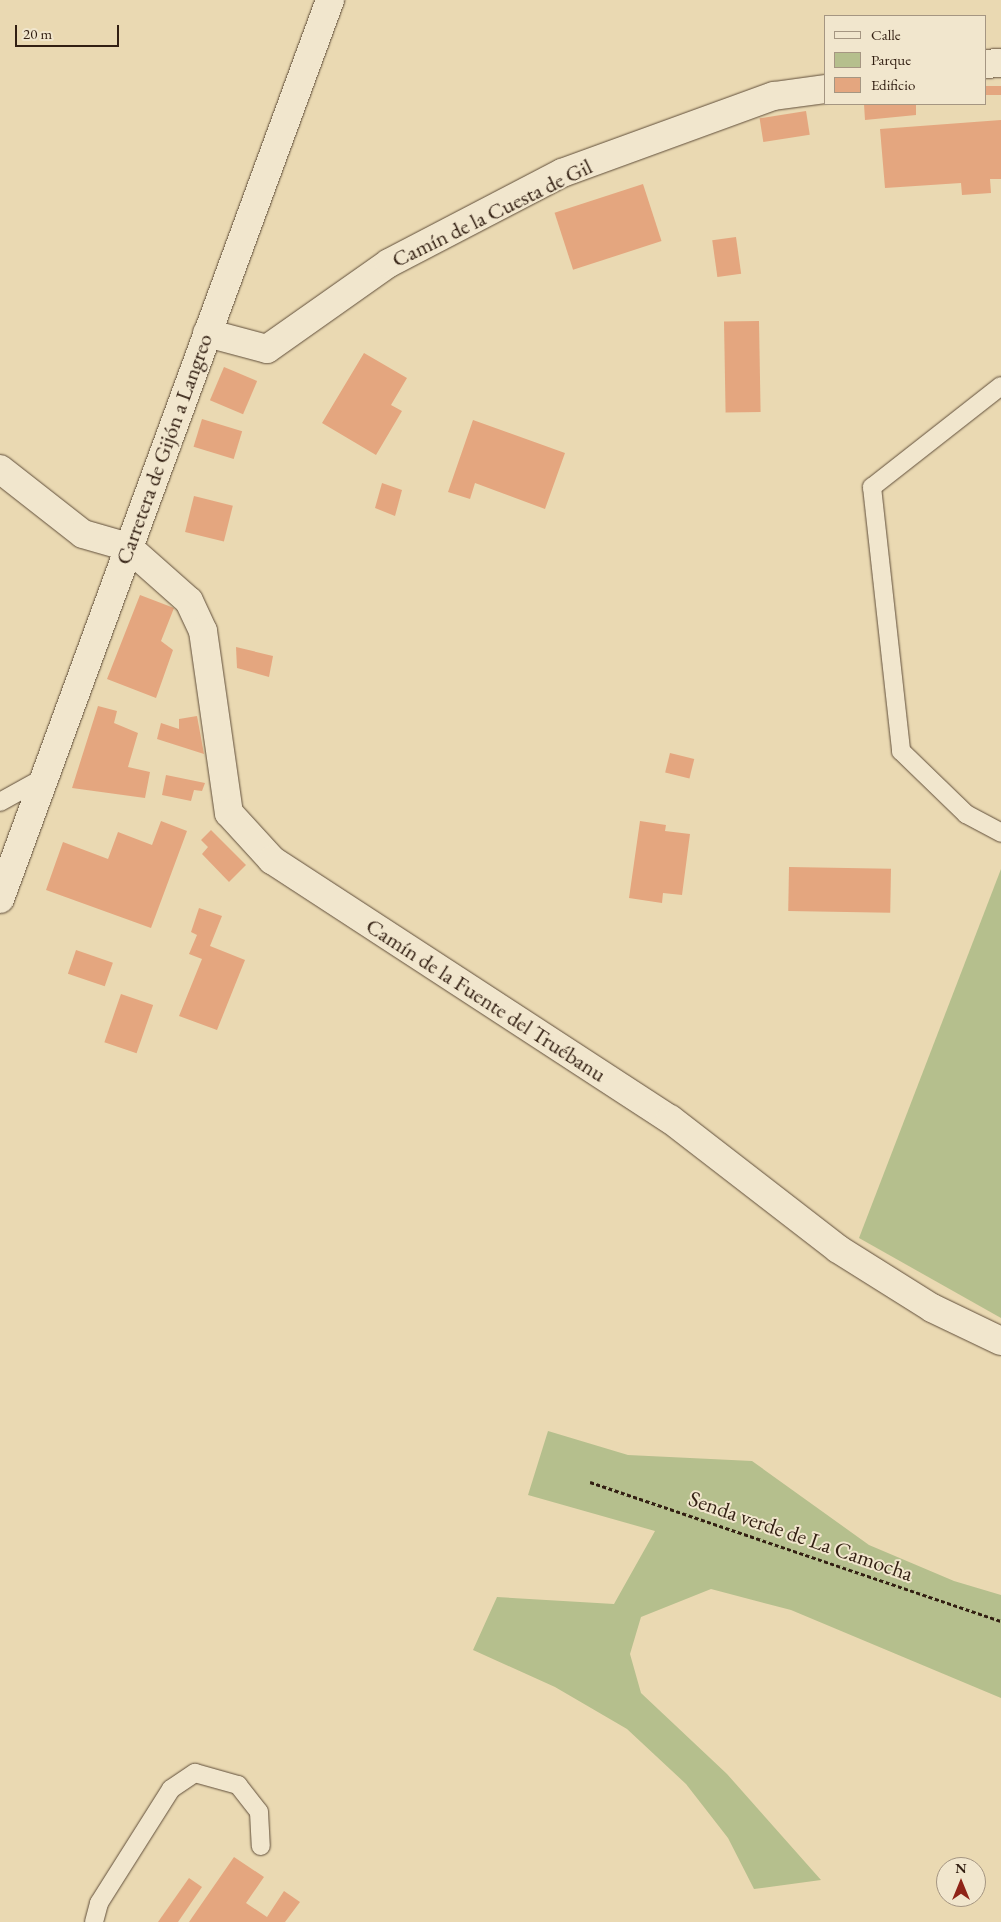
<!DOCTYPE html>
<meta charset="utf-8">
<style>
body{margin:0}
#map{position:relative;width:1001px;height:1922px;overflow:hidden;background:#ead9b2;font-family:"EB Garamond",serif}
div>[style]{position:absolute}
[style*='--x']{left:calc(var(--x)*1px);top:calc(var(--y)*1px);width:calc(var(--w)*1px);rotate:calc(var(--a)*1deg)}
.green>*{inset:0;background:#b5bf8d}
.building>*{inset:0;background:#e4a67f;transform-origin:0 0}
.path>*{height:3px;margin-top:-1.5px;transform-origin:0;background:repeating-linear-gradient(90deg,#321f12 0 4px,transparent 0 6.5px)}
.roads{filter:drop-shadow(0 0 1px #604e3a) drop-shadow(0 0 1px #604e3a)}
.lane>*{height:18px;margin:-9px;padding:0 9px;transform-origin:9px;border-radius:9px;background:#f1e6cd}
.street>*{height:28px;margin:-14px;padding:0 14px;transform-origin:14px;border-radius:14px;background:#f1e6cd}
.secondary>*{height:28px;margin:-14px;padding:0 14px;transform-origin:14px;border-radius:14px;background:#f1e6cd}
span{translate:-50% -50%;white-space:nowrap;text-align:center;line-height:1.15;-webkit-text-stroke:4px #f1e6cd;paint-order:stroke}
.street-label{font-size:22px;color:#321f12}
.legend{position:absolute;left:824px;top:15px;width:162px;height:90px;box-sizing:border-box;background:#f1e6cd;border:1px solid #a59682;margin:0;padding:6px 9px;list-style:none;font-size:15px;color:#321f12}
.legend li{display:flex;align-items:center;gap:10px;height:25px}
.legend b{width:25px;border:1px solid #a59682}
.north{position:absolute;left:936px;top:1857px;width:50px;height:50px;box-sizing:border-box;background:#f1e6cd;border:1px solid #a59682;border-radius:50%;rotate:0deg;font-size:14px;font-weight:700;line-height:20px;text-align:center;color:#321f12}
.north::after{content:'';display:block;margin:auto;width:18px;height:22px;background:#8f2418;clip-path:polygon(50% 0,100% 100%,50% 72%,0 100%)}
.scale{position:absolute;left:15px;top:25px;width:104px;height:22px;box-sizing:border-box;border:2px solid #321f12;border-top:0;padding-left:6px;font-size:15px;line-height:18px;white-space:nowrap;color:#321f12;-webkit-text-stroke:4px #f1e6cd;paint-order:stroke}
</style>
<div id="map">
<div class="green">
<i style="clip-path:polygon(1001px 869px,1001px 1318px,859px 1238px)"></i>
<i style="clip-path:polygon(548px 1431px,628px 1455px,752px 1461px,869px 1545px,954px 1581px,1001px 1595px,1001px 1698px,791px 1610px,711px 1589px,641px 1617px,630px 1654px,641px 1693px,727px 1774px,821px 1880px,754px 1889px,728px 1838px,686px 1784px,627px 1729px,555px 1687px,473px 1650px,497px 1597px,614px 1604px,655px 1531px,528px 1495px)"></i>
</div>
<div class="building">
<i style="left:1001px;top:86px;width:9px;height:16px;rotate:90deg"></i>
<i style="clip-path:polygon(864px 104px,916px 104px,916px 115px,865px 120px)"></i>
<i style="left:806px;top:111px;width:24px;height:47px;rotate:81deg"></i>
<i style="clip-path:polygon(1001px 120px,1001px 179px,990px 179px,991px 193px,962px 195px,961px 183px,885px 188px,880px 129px)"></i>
<i style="left:643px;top:184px;width:60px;height:93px;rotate:72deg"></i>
<i style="left:736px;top:237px;width:37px;height:24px;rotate:82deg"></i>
<i style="left:759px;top:321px;width:91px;height:35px;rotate:89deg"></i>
<i style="clip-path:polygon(364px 353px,407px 378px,391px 405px,402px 411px,376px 455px,322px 423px)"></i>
<i style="left:224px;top:367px;width:36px;height:36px;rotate:23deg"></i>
<i style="left:202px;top:419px;width:42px;height:29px;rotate:17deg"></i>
<i style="clip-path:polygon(473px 420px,565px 453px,545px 509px,475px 483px,470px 499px,448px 492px)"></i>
<i style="clip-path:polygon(382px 483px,402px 490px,395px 516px,375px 508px)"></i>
<i style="left:194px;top:496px;width:40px;height:37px;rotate:14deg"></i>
<i style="clip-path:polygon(140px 595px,174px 608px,161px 641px,173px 650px,156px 698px,107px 679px)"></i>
<i style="clip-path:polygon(236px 647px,273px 656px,269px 677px,237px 668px)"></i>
<i style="clip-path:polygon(98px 706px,117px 711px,114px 723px,138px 733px,128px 767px,150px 772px,145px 798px,72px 788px)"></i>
<i style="clip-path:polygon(197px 716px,204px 754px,157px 739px,161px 723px,179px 729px,179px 719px)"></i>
<i style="left:670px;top:753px;width:25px;height:20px;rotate:14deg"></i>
<i style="clip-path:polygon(166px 775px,205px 783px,202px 791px,194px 790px,191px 801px,162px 795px)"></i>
<i style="clip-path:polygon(161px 821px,187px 831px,151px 928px,46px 890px,63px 842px,108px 859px,118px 832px,152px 845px)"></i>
<i style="clip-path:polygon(640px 821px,666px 825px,665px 831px,690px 834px,682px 895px,663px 893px,662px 903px,629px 898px)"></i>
<i style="clip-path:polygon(211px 830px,246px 865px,229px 882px,202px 854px,208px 847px,201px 840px)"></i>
<i style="left:789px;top:867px;width:102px;height:44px;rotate:1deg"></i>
<i style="clip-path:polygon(199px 908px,222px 916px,210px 946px,245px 960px,217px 1030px,179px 1016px,202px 959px,189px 954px,197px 935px,191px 932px)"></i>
<i style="left:76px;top:950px;width:39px;height:25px;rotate:19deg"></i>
<i style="left:121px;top:994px;width:34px;height:51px;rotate:19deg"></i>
<i style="clip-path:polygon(234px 1857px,264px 1877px,246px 1903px,267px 1917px,284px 1891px,300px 1902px,285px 1922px,189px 1922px)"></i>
<i style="clip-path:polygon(189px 1878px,202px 1887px,178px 1922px,158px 1922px)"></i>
</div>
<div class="path">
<i style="--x:590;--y:1482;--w:434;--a:18.7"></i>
</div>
<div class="roads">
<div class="lane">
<i style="--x:1001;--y:386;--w:164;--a:141.9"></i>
<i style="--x:872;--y:487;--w:266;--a:83.7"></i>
<i style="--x:901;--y:751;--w:91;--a:44.1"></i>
<i style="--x:966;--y:814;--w:40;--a:28"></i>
<i style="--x:0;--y:802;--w:51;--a:-29.1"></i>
<i style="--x:94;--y:1922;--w:20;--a:-75"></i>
<i style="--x:99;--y:1903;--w:135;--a:-57.7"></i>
<i style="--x:171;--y:1789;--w:29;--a:-34"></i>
<i style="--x:195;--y:1773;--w:45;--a:15.6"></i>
<i style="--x:238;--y:1785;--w:34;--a:52"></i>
<i style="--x:259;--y:1812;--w:34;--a:87"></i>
</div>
<div class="street">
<i style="--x:985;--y:64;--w:16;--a:-4"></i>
<i style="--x:207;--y:333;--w:62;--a:14.9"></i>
<i style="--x:267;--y:349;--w:149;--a:-35.2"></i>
<i style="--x:389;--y:263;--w:195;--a:-27.5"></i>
<i style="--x:562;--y:173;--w:226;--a:-20"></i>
<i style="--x:774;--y:96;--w:51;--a:-7.8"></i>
<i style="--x:0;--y:469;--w:105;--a:38.1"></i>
<i style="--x:83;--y:534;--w:47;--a:16.1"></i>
<i style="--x:128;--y:547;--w:81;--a:41.5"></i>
<i style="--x:189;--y:601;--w:33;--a:65"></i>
<i style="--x:203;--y:631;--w:184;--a:81.9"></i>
<i style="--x:229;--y:813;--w:64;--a:47.5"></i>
<i style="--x:272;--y:860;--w:475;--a:33.1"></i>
<i style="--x:670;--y:1119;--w:212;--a:37.7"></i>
<i style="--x:838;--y:1249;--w:111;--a:32.1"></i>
<i style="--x:932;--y:1308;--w:76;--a:25.6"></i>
</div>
<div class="secondary">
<i style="--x:0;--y:899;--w:958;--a:-69.84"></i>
</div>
</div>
<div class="street-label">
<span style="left:492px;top:213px;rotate:-26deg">Camín de la Cuesta de Gil</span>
<span style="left:164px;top:449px;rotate:-70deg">Carretera de Gijón a Langreo</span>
<span style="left:486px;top:1000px;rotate:33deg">Camín de la Fuente del Truébanu</span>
<span style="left:801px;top:1536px;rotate:19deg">Senda verde de La Camocha</span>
</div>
<ul class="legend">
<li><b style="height:6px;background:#f1e6cd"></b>Calle</li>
<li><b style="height:14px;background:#b5bf8d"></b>Parque</li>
<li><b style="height:14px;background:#e4a67f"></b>Edificio</li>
</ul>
<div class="north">N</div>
<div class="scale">20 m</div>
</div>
